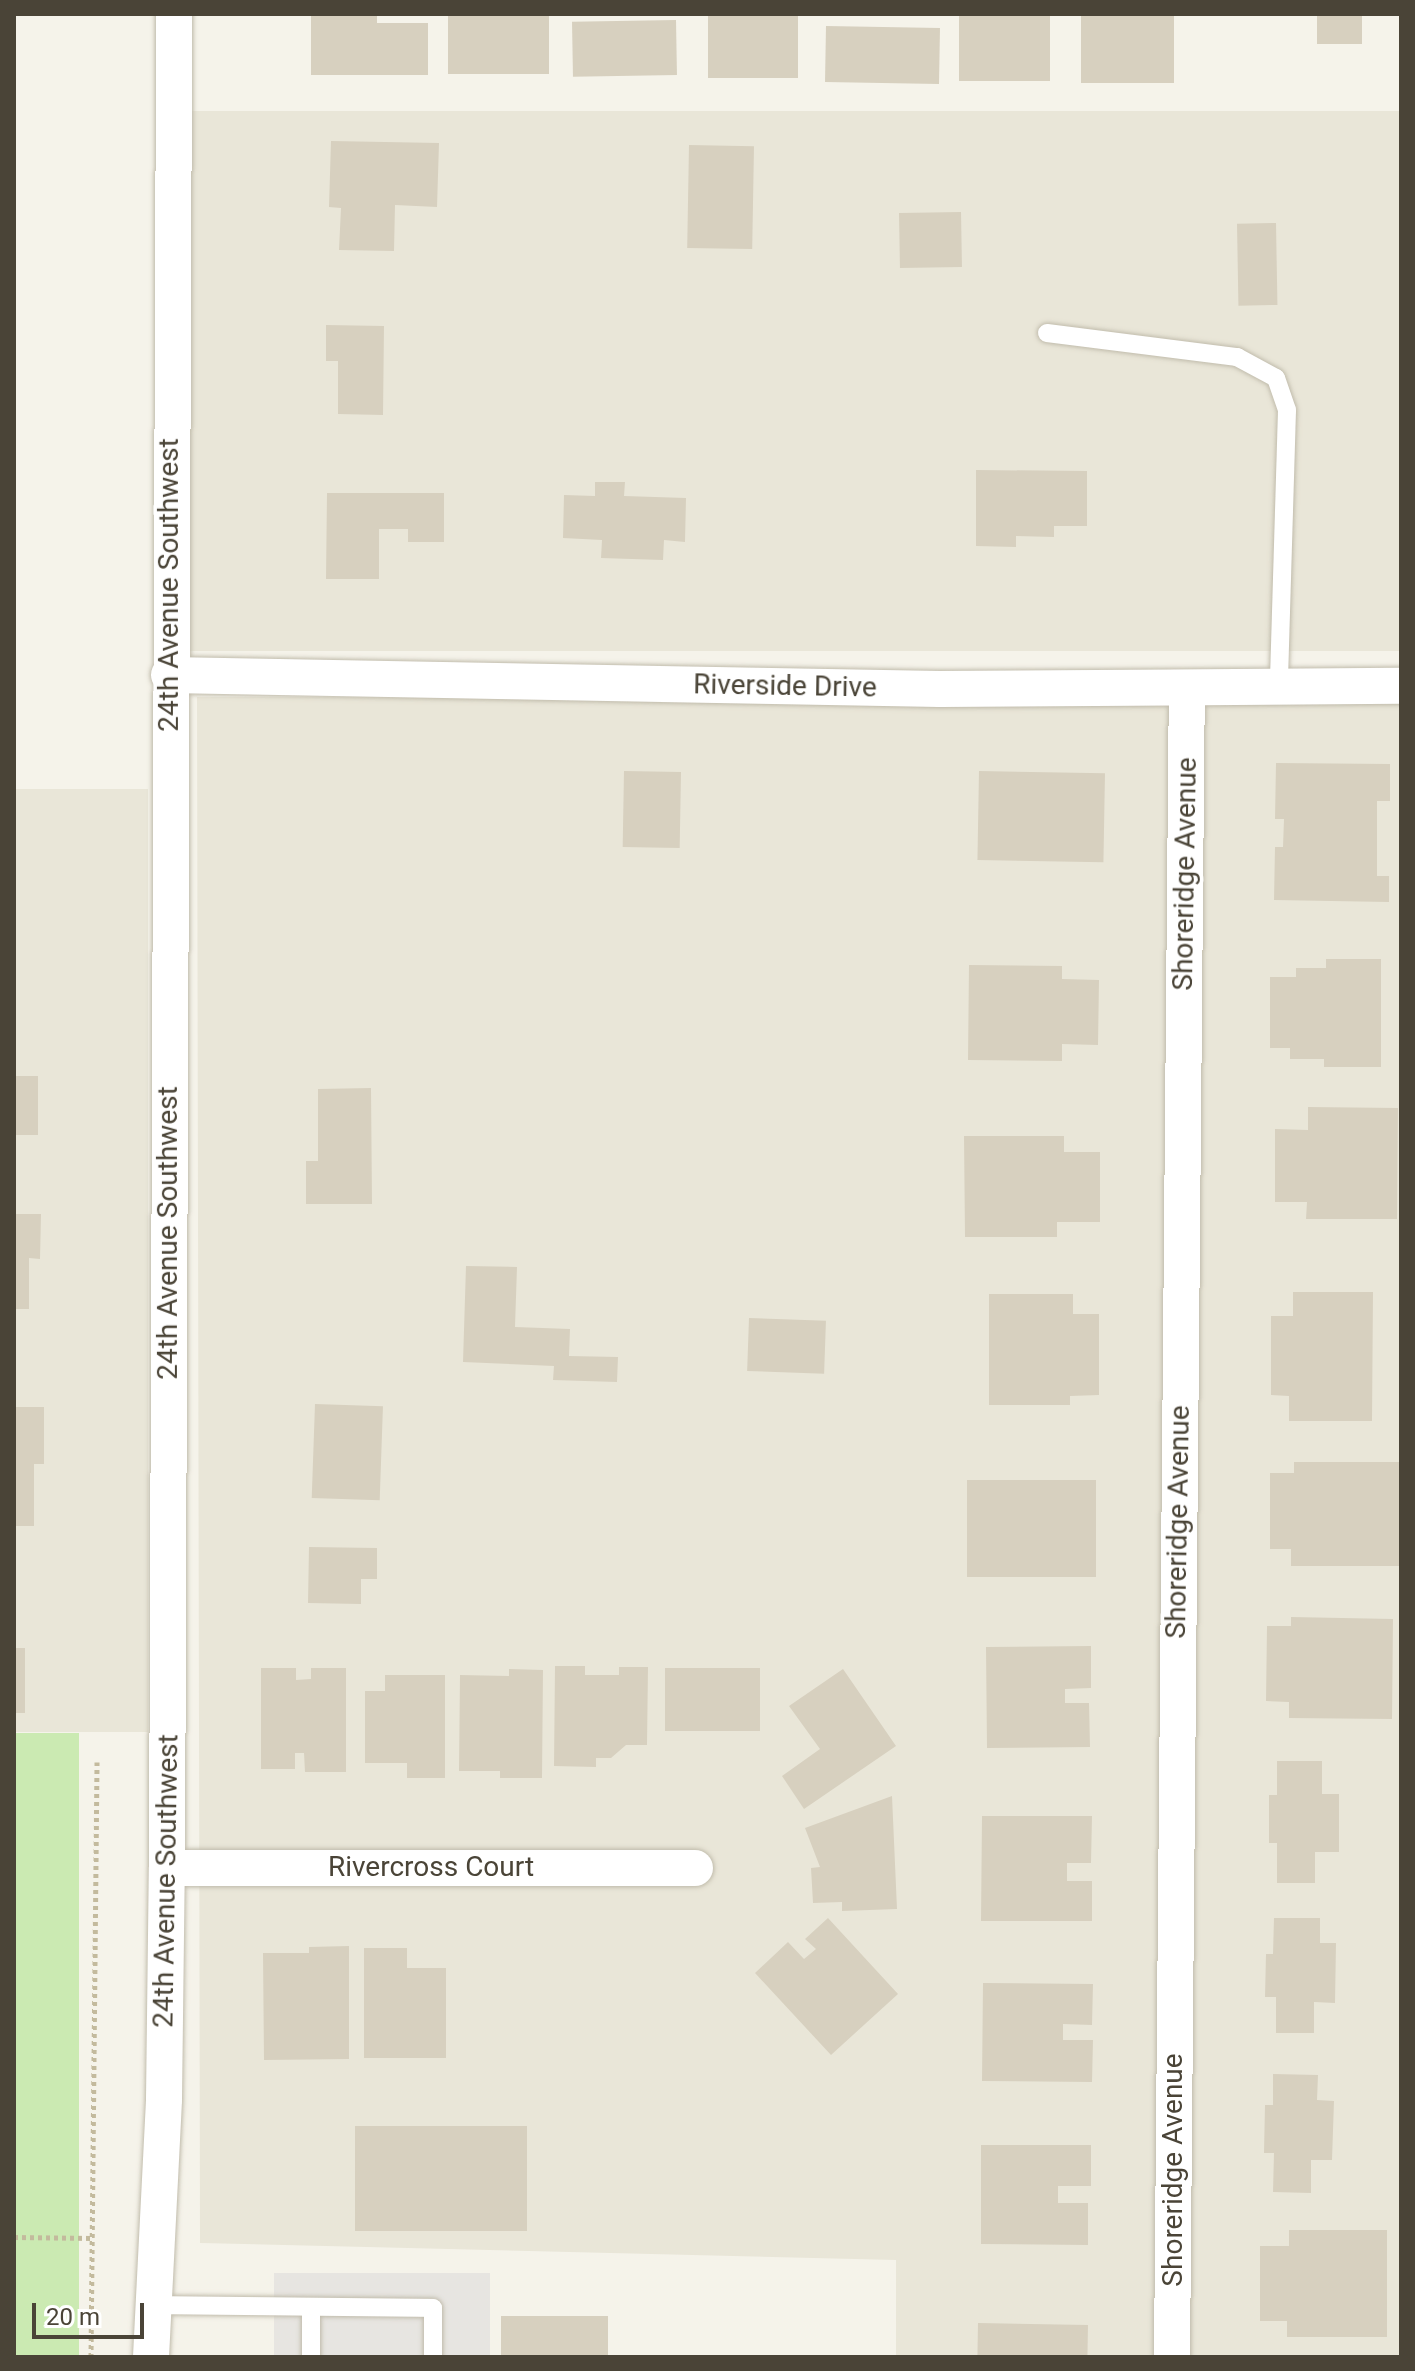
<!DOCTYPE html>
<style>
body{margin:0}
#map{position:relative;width:1415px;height:2371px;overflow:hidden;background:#f5f3ea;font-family:Roboto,sans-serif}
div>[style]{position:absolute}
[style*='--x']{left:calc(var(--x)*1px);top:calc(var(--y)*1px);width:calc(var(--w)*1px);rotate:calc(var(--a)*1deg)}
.residential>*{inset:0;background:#e9e6d8;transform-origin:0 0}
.green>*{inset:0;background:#cbeab2;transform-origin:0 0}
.parking>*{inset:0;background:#e7e5e1;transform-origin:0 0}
.building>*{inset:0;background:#d7d0bf;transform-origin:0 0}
.path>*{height:5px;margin-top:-2.5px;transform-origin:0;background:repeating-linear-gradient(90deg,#c3ba9d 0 4px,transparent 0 8px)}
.roads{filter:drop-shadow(0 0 2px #c1bcac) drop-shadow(0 0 2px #c1bcac)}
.service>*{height:18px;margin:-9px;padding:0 9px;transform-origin:9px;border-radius:9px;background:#fff}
.minor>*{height:36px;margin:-18px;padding:0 18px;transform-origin:18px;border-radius:18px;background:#fff}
span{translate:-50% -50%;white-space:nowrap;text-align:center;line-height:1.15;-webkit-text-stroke:7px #fff;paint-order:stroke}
.street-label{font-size:28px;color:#4a4437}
.frame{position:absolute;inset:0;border:16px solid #4a4437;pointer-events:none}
.scale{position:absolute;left:32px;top:2303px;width:112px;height:36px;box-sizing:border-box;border:4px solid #4a4437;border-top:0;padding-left:10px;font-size:24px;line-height:28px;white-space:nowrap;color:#4a4437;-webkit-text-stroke:6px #fff;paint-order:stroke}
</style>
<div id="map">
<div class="residential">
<i style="left:1401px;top:111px;width:540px;height:1213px;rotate:90deg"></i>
<i style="clip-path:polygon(197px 697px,1401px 699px,1401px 2357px,896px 2357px,896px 2260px,200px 2243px)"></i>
<i style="left:148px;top:789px;width:943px;height:134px;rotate:90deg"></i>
</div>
<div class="green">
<i style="left:14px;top:1733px;width:65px;height:624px"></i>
</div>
<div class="parking">
<i style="left:274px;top:2273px;width:216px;height:84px"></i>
</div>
<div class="building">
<i style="clip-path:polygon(311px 14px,377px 14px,377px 23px,428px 23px,428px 75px,311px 75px)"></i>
<i style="left:448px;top:14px;width:101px;height:60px"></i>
<i style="left:959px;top:14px;width:91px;height:67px"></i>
<i style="left:1081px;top:14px;width:93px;height:69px"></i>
<i style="left:1317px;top:14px;width:45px;height:30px"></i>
<i style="left:708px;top:16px;width:90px;height:62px"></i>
<i style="left:676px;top:20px;width:55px;height:104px;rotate:89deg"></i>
<i style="left:826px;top:26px;width:114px;height:56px;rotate:1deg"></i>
<i style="clip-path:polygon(331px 141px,439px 143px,437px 207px,395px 205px,394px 251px,339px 250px,341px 208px,329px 207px)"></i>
<i style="left:689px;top:145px;width:65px;height:103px;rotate:1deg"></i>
<i style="left:961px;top:212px;width:55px;height:62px;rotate:89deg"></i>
<i style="left:1276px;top:223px;width:82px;height:39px;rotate:89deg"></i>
<i style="clip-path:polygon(326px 325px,384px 326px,383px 415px,338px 414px,338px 361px,326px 361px)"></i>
<i style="clip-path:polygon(976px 470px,1087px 471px,1087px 526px,1054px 526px,1054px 537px,1016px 536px,1016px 547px,976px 546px)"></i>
<i style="clip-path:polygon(595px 482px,625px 482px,624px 496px,686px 498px,685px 542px,664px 540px,663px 560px,601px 558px,602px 540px,563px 538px,564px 495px,595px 496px)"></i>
<i style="clip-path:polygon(327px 493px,444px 493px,444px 542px,408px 542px,408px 529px,379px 529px,379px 579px,326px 579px)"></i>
<i style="clip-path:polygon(1276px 763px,1390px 764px,1390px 801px,1377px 801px,1377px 876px,1389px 876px,1389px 902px,1274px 900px,1275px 847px,1283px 847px,1284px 819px,1275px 819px)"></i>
<i style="left:624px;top:771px;width:57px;height:76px;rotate:1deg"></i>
<i style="left:979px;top:771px;width:126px;height:89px;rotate:1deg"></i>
<i style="clip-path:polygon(1326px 959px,1381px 959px,1381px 1067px,1324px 1067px,1324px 1059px,1290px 1059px,1290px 1048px,1270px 1048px,1270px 977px,1296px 977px,1296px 968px,1326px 968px)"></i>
<i style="clip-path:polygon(969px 965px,1062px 966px,1062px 979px,1099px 980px,1098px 1045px,1062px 1044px,1062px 1061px,968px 1060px)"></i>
<i style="left:14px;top:1076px;width:24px;height:59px"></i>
<i style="clip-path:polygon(371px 1088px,372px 1204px,306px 1204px,306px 1161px,318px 1161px,318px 1089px)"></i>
<i style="clip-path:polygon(1308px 1107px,1398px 1108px,1397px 1219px,1306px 1219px,1307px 1202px,1275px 1202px,1275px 1129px,1308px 1130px)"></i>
<i style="clip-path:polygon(964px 1136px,1064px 1136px,1064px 1152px,1100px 1152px,1100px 1222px,1057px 1222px,1057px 1237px,965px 1237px)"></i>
<i style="clip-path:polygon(14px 1214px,41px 1214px,40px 1259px,29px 1258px,29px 1309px,14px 1309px)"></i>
<i style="clip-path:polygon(466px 1266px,517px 1267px,515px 1327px,570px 1329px,569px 1356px,618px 1357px,617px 1382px,553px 1380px,554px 1366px,463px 1362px)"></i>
<i style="clip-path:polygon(1293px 1292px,1373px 1292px,1372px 1421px,1289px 1421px,1289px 1396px,1271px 1395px,1271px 1316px,1293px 1316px)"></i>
<i style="clip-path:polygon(989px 1294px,1073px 1294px,1073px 1314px,1099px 1314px,1099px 1395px,1070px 1396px,1070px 1405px,989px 1405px)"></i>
<i style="left:749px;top:1318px;width:77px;height:53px;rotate:2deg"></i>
<i style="left:315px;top:1404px;width:68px;height:94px;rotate:2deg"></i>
<i style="clip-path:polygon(14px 1407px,44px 1407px,44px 1464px,34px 1464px,34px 1526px,14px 1526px)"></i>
<i style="clip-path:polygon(1294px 1462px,1399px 1462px,1399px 1566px,1291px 1566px,1291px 1549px,1270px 1549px,1270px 1473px,1294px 1473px)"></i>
<i style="left:1096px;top:1480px;width:97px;height:129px;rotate:90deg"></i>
<i style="clip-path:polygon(309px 1547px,377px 1548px,377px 1579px,361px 1579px,361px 1604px,308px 1603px)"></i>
<i style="clip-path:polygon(1291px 1617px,1393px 1619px,1392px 1719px,1289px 1718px,1289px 1702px,1266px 1701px,1267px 1626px,1291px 1626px)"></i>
<i style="clip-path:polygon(1091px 1646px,1091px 1688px,1065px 1689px,1065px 1703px,1089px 1703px,1090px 1747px,987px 1748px,986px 1647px)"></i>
<i style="left:14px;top:1648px;width:11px;height:65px"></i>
<i style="clip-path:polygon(555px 1666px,585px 1666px,585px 1675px,619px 1675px,619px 1667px,648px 1667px,647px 1745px,626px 1745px,611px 1758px,596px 1758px,596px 1767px,554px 1766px)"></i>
<i style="clip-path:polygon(261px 1668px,296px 1668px,296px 1680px,311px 1679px,311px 1668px,346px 1668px,346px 1772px,305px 1772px,304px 1753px,295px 1753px,295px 1769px,261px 1769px)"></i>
<i style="left:665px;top:1668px;width:95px;height:63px"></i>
<i style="clip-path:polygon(509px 1669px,543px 1670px,542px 1778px,500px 1778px,500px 1771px,459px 1771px,460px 1675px,509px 1676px)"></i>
<i style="clip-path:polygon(843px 1669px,896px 1746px,804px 1809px,782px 1776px,820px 1749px,789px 1706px)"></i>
<i style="clip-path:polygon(385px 1675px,445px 1675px,445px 1778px,407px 1778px,407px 1763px,365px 1763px,365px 1691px,385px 1691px)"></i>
<i style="clip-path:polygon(1277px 1761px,1322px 1761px,1322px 1794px,1339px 1794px,1339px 1852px,1315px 1852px,1315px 1883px,1277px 1883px,1277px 1843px,1269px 1843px,1269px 1795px,1277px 1795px)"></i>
<i style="clip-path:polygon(892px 1796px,897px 1909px,842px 1911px,842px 1902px,813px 1903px,811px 1868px,820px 1867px,805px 1828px)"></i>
<i style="clip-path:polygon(982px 1816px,1092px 1816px,1091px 1863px,1067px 1863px,1067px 1881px,1092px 1881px,1092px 1921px,981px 1921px)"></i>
<i style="clip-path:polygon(828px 1918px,898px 1994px,831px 2055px,755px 1973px,788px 1942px,804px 1959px,816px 1949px,805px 1939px)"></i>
<i style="clip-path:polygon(1274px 1918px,1320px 1918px,1320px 1943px,1336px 1943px,1335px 2003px,1314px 2002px,1314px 2033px,1276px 2033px,1276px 1997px,1265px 1997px,1266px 1954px,1273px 1954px)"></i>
<i style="clip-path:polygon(349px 1946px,349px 2059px,264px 2060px,263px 1953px,309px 1953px,309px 1947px)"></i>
<i style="clip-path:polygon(364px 1948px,407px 1948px,407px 1968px,446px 1968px,446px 2058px,364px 2058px)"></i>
<i style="clip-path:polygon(983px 1983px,1093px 1984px,1092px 2025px,1063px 2024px,1063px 2040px,1093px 2040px,1092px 2082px,982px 2081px)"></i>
<i style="clip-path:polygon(1273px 2074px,1318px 2075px,1317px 2100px,1334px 2101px,1332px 2160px,1311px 2160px,1311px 2193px,1273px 2192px,1274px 2153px,1264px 2153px,1265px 2105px,1273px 2105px)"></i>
<i style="left:355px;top:2126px;width:172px;height:105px"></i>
<i style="clip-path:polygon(981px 2145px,1091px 2145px,1091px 2186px,1058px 2186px,1058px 2203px,1088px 2203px,1088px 2245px,981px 2244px)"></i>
<i style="clip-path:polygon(1289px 2230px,1387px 2230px,1387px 2337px,1287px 2337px,1287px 2321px,1260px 2321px,1260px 2246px,1289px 2246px)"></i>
<i style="left:501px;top:2316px;width:107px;height:41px"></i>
<i style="left:978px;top:2323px;width:110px;height:34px;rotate:1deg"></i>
</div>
<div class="path">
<i style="--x:14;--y:2237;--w:79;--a:0.7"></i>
<i style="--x:91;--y:2357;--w:595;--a:-89.42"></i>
</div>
<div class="roads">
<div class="service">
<i style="--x:1047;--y:333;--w:192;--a:7.2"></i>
<i style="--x:1237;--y:357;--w:44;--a:28.3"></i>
<i style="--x:1276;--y:378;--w:34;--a:71"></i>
<i style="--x:1287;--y:410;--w:277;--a:91.7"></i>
<i style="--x:154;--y:2305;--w:279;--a:0.6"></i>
<i style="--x:433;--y:2308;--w:49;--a:90"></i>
<i style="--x:311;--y:2307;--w:50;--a:90"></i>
</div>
<div class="minor">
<i style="--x:169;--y:675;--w:771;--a:1.04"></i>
<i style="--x:940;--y:689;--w:461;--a:-0.4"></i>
<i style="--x:167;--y:1868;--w:528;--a:0"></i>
<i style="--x:151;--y:2357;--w:258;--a:-87.1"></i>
<i style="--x:164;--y:2099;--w:231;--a:-89.3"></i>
<i style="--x:167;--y:1868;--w:1854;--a:-89.78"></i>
<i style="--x:1172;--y:2357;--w:1669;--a:-89.49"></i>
</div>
</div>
<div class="street-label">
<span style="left:169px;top:585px;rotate:-90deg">24th Avenue Southwest</span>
<span style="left:785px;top:686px;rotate:1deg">Riverside Drive</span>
<span style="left:1185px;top:874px;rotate:-89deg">Shoreridge Avenue</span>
<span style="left:168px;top:1233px;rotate:-90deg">24th Avenue Southwest</span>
<span style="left:1178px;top:1522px;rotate:-89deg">Shoreridge Avenue</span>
<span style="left:431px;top:1867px">Rivercross Court</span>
<span style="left:166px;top:1881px;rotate:-89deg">24th Avenue Southwest</span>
<span style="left:1173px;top:2170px;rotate:-90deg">Shoreridge Avenue</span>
</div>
<div class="frame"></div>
<div class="scale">20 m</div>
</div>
